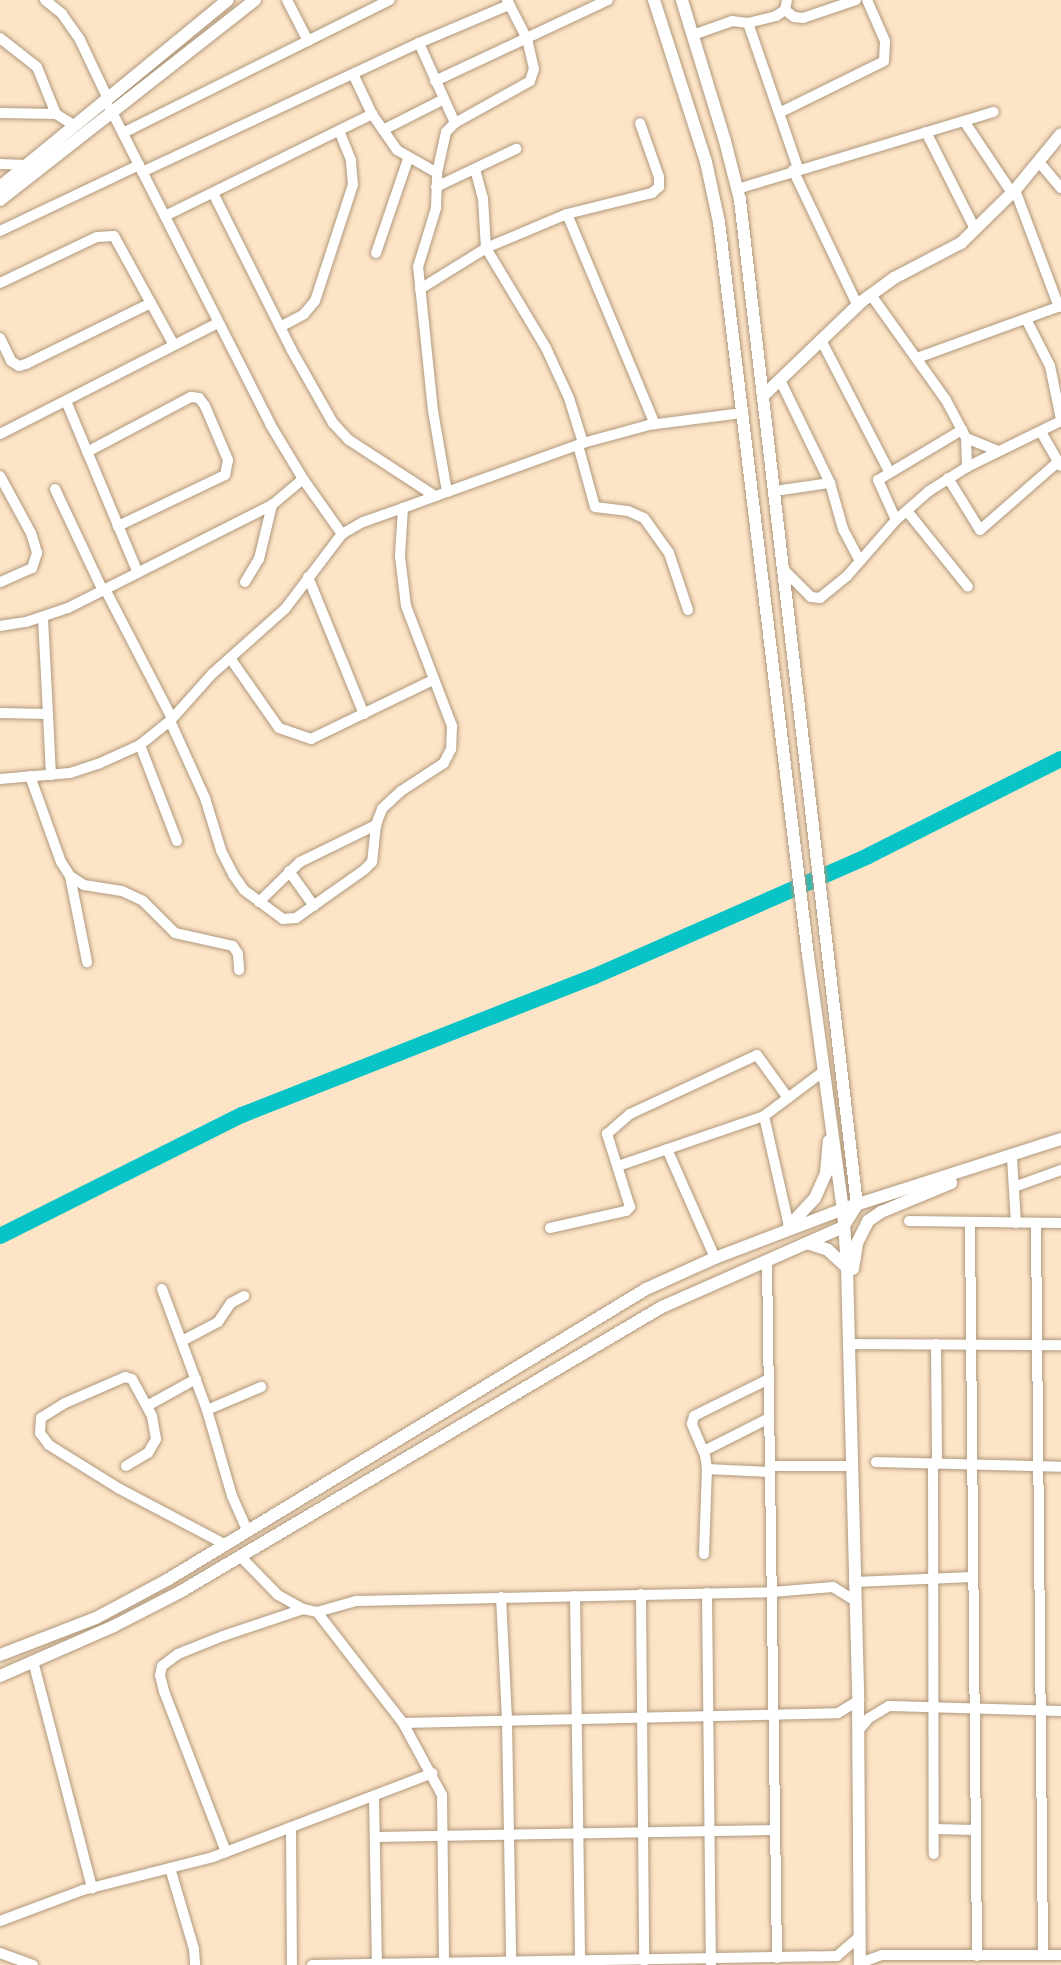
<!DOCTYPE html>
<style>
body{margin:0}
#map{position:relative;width:1061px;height:1965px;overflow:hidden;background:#fee4c7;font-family:Commissioner,sans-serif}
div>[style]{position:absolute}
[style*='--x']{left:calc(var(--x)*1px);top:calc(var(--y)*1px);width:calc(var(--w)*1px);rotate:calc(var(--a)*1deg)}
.river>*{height:16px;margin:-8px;padding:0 8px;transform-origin:8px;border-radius:8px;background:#09c4c7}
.roads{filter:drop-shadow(0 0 2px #af987c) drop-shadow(0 0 2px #af987c)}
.minor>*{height:10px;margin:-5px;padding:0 5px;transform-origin:5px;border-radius:5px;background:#fff}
.tertiary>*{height:12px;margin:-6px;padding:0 6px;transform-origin:6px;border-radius:6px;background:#fff}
span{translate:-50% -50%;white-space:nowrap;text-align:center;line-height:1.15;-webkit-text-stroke:7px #fff4e9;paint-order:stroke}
</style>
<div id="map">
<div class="river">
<i style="--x:0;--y:1236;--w:271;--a:-26.6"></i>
<i style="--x:242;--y:1115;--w:377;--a:-21.5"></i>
<i style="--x:593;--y:977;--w:300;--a:-23.7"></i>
<i style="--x:868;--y:856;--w:216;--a:-26.7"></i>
</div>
<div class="roads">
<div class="minor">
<i style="--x:45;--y:0;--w:22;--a:39"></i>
<i style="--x:62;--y:14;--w:32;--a:55"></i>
<i style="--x:80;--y:40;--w:65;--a:64.6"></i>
<i style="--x:287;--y:0;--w:46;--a:62.9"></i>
<i style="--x:785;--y:10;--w:11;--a:38"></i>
<i style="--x:794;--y:17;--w:9;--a:6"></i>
<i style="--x:803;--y:18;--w:56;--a:-18.8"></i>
<i style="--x:748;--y:23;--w:153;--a:71"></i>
<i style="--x:693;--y:35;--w:41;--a:-19.7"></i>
<i style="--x:732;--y:21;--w:16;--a:7"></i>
<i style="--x:748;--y:23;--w:29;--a:-14"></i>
<i style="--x:776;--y:16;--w:11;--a:-34"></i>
<i style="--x:785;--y:10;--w:10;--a:-79"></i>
<i style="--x:0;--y:38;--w:47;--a:38.1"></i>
<i style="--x:37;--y:67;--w:51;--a:68"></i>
<i style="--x:56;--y:114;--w:22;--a:32"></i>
<i style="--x:419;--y:43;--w:88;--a:65.8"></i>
<i style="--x:353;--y:74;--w:44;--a:64.6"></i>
<i style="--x:372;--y:114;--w:44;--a:55.2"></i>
<i style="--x:397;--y:150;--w:46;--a:29.9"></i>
<i style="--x:435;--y:81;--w:191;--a:-25.1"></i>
<i style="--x:110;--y:108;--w:354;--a:63.1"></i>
<i style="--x:270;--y:424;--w:64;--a:59"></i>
<i style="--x:303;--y:479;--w:67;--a:54.7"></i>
<i style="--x:0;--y:113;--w:56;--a:1"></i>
<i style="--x:779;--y:113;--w:117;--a:-26.3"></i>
<i style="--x:884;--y:61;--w:20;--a:-87"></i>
<i style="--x:885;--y:41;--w:45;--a:-113.7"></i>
<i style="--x:964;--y:121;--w:87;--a:56.3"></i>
<i style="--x:383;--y:130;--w:68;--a:-26.9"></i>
<i style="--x:926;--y:132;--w:109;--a:63.2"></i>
<i style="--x:123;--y:133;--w:298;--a:-26.5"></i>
<i style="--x:1039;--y:162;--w:34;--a:50"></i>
<i style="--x:0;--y:164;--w:27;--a:2"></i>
<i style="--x:475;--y:169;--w:30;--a:75"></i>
<i style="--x:483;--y:198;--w:50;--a:86.6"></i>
<i style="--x:486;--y:248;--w:117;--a:59"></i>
<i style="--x:546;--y:348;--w:55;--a:65.3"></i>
<i style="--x:569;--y:398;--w:47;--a:72.7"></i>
<i style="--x:793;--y:170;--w:151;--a:64.5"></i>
<i style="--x:142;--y:172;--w:306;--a:-25"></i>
<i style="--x:419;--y:43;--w:98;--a:-22.9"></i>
<i style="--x:436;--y:187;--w:89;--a:-25.4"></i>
<i style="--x:737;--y:189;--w:268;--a:-16.7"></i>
<i style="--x:1015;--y:190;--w:125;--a:69.4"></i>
<i style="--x:213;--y:193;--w:174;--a:63.4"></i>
<i style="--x:291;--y:349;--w:85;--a:60.4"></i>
<i style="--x:333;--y:423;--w:23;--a:47"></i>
<i style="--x:349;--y:440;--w:103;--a:33.1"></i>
<i style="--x:567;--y:214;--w:228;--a:67.3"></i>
<i style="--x:165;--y:216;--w:231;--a:-26.2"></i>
<i style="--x:0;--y:231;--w:154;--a:-25.4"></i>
<i style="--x:376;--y:253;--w:99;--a:-71.2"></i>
<i style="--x:0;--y:283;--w:107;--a:-25.4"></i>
<i style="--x:97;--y:237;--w:17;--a:-3"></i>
<i style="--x:114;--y:236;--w:124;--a:61.2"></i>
<i style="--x:420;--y:289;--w:78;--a:-31.8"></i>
<i style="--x:486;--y:248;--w:88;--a:-22.8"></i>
<i style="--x:567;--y:214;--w:88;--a:-13.9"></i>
<i style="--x:652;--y:193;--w:9;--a:-41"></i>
<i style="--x:659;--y:187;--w:10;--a:-90"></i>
<i style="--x:659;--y:177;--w:57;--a:-109.4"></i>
<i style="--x:871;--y:295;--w:129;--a:54.5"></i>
<i style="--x:946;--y:400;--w:43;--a:62.2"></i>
<i style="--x:966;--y:438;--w:29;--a:88"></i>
<i style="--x:1026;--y:319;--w:53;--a:62.9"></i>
<i style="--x:1050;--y:366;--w:54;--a:78.3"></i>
<i style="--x:280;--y:327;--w:27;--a:-28"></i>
<i style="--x:304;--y:314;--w:17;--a:-50"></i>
<i style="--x:315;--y:301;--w:122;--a:-71.9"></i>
<i style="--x:353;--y:185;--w:25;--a:-95"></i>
<i style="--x:351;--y:160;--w:31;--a:-112"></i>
<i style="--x:0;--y:338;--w:25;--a:64"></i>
<i style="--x:11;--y:361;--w:9;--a:32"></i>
<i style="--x:19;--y:366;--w:7;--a:-16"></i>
<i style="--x:26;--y:364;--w:139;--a:-26"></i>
<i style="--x:821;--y:340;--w:148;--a:62.6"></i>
<i style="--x:917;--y:358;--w:153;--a:-19.9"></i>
<i style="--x:780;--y:380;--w:114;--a:64.1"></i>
<i style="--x:830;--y:483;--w:48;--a:74.2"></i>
<i style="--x:843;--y:529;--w:36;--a:62"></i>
<i style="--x:66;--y:401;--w:186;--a:67.3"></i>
<i style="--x:1041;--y:432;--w:39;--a:60"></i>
<i style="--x:0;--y:434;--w:245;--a:-27"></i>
<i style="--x:966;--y:438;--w:35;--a:22"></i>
<i style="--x:578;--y:445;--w:64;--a:74.7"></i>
<i style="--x:595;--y:507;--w:33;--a:7"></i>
<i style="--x:628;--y:511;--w:17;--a:24"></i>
<i style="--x:644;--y:518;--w:43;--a:54.5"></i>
<i style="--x:669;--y:553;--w:60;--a:71.6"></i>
<i style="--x:87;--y:452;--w:118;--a:-27.9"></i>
<i style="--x:191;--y:397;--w:8;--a:7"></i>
<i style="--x:199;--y:398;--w:10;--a:53"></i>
<i style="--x:205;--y:406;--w:59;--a:66.9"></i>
<i style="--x:228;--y:460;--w:15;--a:101"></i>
<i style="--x:225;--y:475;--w:119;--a:154.5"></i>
<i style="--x:0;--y:476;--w:65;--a:61.5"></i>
<i style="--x:31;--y:533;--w:21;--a:73"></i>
<i style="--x:37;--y:553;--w:16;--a:108"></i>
<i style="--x:32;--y:568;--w:35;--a:156"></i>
<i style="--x:948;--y:478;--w:61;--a:58.4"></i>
<i style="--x:980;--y:530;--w:103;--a:-41.1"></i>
<i style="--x:55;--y:489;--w:113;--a:64.8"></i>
<i style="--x:775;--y:491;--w:56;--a:-8.3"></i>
<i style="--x:447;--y:492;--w:82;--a:-99.8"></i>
<i style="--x:433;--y:411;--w:145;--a:-95.9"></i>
<i style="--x:418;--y:267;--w:62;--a:-73"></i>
<i style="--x:436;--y:208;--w:35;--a:-88"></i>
<i style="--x:437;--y:173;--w:42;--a:-77.6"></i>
<i style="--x:446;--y:132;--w:13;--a:-45"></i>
<i style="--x:455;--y:123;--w:86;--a:-29.2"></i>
<i style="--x:530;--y:81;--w:13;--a:-72"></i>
<i style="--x:534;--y:69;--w:31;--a:-103"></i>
<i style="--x:527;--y:39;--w:44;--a:-117.1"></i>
<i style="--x:403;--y:508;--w:48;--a:93.6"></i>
<i style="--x:400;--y:556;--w:50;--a:83.2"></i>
<i style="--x:406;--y:606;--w:129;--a:69"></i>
<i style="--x:452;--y:726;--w:23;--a:92"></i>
<i style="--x:451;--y:749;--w:16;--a:117"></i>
<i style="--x:444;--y:763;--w:51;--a:146.9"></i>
<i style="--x:401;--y:791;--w:26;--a:137"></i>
<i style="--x:382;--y:809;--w:17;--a:111"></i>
<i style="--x:376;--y:825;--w:37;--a:96"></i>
<i style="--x:372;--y:862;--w:11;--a:135"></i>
<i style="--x:364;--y:870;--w:83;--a:144.8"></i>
<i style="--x:296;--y:918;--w:13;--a:176"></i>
<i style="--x:283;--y:919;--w:49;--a:-143.4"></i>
<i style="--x:244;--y:890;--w:19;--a:-125"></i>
<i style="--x:233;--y:874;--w:27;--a:-117"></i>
<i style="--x:221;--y:850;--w:54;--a:-107.1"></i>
<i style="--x:205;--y:798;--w:85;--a:-114.4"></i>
<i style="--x:170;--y:721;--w:63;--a:-48.2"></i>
<i style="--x:212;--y:674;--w:98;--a:-41.7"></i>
<i style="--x:285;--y:609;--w:94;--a:-52.8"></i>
<i style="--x:342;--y:534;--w:24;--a:-30"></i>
<i style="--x:363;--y:522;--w:42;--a:-19.3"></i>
<i style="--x:403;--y:508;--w:47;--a:-20"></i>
<i style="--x:447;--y:492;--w:145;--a:-19.8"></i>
<i style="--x:583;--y:443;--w:68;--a:-15.3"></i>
<i style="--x:649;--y:425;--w:95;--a:-7.3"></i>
<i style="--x:907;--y:511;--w:97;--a:51.2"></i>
<i style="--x:896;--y:520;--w:44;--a:-114.2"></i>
<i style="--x:878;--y:480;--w:98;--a:-30.8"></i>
<i style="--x:784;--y:570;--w:38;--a:45"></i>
<i style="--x:811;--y:597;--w:9;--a:6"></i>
<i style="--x:820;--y:598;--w:35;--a:-39"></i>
<i style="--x:847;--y:576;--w:74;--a:-48.8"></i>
<i style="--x:896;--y:520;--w:44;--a:-41.3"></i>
<i style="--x:929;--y:491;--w:45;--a:-32.3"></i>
<i style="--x:967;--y:467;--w:105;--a:-26.1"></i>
<i style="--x:308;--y:577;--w:148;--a:67.8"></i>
<i style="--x:245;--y:582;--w:27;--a:-59"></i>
<i style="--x:259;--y:559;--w:56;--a:-76.5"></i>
<i style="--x:105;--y:589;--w:145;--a:62.6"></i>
<i style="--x:0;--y:626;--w:26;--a:-9"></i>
<i style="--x:26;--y:622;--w:44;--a:-18.4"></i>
<i style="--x:68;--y:608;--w:229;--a:-26.8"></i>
<i style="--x:272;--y:505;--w:40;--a:-40"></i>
<i style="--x:230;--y:658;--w:85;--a:55"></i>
<i style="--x:279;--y:728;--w:34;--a:19"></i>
<i style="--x:311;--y:739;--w:136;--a:-25.8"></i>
<i style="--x:0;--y:713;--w:48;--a:1.2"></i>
<i style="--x:48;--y:714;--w:96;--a:-93"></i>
<i style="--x:48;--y:714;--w:61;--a:87.2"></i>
<i style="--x:140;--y:745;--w:103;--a:68.9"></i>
<i style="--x:30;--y:776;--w:91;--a:70.2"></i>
<i style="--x:61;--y:862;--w:17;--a:57"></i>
<i style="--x:70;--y:876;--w:17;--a:33"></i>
<i style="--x:84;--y:885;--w:38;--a:9"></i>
<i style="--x:122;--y:891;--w:23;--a:25"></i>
<i style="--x:143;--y:901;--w:45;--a:45"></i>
<i style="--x:175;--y:933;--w:59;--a:12.6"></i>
<i style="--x:233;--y:946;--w:9;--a:58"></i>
<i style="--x:238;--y:954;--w:16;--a:86"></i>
<i style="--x:0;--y:779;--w:70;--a:-4.9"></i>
<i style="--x:70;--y:773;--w:29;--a:-18"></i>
<i style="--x:98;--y:764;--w:46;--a:-24.3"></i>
<i style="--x:140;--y:745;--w:38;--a:-39"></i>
<i style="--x:289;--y:871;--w:43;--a:54.5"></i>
<i style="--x:70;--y:876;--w:88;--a:78.8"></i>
<i style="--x:259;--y:902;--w:57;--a:-44.3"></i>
<i style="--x:300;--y:862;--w:85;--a:-26"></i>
<i style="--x:667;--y:1149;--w:119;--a:66.2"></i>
<i style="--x:1012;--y:1158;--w:65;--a:86.5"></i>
<i style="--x:618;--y:1166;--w:154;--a:-18.9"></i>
<i style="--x:1014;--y:1187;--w:50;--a:-19.9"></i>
<i style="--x:909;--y:1221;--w:152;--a:0.8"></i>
<i style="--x:970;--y:1223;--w:733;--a:89.45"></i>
<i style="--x:1036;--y:1223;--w:732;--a:89.45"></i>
<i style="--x:789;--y:1226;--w:113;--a:-102.8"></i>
<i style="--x:764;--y:1116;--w:75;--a:-36.9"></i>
<i style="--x:550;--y:1228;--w:78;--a:-12.6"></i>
<i style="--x:626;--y:1211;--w:6;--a:-45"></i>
<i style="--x:630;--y:1207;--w:77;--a:-107.5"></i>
<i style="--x:607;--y:1134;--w:30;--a:-41"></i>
<i style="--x:630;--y:1114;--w:140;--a:-24.9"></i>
<i style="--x:757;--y:1055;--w:53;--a:54.2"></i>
<i style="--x:767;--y:1260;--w:698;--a:89.18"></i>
<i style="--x:162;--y:1289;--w:129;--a:69.6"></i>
<i style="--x:207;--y:1410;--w:90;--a:73.8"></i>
<i style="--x:232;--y:1496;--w:39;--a:66"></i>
<i style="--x:182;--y:1341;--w:41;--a:-27.8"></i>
<i style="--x:218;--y:1322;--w:23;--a:-56"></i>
<i style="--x:231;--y:1303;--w:15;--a:-28"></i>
<i style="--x:849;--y:1344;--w:212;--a:0.3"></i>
<i style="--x:936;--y:1344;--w:120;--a:89.5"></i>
<i style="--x:147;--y:1406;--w:56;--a:-28.9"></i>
<i style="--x:207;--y:1410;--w:59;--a:-23.1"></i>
<i style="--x:704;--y:1451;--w:73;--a:-26.9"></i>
<i style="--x:876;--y:1462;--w:185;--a:1.5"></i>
<i style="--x:933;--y:1463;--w:391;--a:89.9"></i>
<i style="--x:126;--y:1466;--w:26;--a:-31"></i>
<i style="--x:148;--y:1453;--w:16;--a:-60"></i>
<i style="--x:156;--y:1439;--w:23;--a:-100"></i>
<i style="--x:152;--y:1416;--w:42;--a:-118.4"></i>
<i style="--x:132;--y:1379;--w:7;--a:-164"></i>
<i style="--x:125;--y:1377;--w:65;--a:156.6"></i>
<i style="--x:65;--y:1403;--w:28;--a:148"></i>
<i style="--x:41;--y:1418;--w:15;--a:94"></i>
<i style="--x:40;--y:1433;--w:15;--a:53"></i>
<i style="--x:49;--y:1445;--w:81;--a:31.9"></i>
<i style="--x:118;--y:1488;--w:122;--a:27.8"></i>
<i style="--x:770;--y:1466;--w:82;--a:0"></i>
<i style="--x:707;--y:1469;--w:63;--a:2.7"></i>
<i style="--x:704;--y:1554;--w:85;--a:-88"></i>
<i style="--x:707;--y:1469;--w:14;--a:-98"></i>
<i style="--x:705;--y:1455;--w:34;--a:-113"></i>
<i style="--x:692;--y:1424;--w:8;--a:-76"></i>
<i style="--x:694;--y:1416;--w:84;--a:-26.3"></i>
<i style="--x:240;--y:1556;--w:54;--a:45.7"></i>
<i style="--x:278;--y:1595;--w:29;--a:29"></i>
<i style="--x:303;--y:1609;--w:14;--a:12"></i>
<i style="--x:317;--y:1612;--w:41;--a:-15.8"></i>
<i style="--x:356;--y:1601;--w:416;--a:-1.2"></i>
<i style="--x:772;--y:1592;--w:61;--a:-4.7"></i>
<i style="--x:833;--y:1587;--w:26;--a:32"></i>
<i style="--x:854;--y:1582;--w:119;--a:-2.4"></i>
<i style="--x:707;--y:1593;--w:371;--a:89.4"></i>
<i style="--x:641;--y:1594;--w:367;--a:89.5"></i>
<i style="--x:575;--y:1596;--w:366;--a:89.2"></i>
<i style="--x:501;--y:1597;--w:124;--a:87.2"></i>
<i style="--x:507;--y:1721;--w:241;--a:89"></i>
<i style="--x:317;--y:1612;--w:140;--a:52.2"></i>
<i style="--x:403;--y:1723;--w:82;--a:61.6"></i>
<i style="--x:442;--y:1795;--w:170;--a:89.3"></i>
<i style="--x:33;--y:1661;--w:235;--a:75.4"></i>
<i style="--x:403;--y:1723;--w:435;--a:-1.3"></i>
<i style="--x:838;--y:1713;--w:23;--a:-31"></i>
<i style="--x:858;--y:1731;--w:17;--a:-50"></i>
<i style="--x:869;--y:1718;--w:23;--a:-31"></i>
<i style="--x:889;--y:1706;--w:172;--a:1.7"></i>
<i style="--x:374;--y:1796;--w:166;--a:89"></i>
<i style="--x:291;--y:1827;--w:138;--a:89.6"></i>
<i style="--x:934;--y:1829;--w:42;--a:1.4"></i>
<i style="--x:375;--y:1837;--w:400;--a:-1"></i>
<i style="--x:226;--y:1852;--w:173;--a:-111.1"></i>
<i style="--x:164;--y:1691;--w:16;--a:-104"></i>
<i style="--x:160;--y:1675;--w:9;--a:-77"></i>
<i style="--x:162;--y:1666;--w:20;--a:-37"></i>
<i style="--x:178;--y:1654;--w:48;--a:-21.8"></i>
<i style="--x:223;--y:1636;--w:84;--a:-18.6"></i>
<i style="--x:170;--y:1868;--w:84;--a:73.5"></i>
<i style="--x:194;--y:1949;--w:16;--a:86"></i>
<i style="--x:0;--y:1921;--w:89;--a:-20.5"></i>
<i style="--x:83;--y:1890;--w:134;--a:-14.2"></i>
<i style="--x:213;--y:1857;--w:235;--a:-20.9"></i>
<i style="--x:0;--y:1953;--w:35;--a:20"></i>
<i style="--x:860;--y:1963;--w:23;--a:-20"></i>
<i style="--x:882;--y:1955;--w:179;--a:0"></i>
<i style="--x:312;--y:1965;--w:525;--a:-0.98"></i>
<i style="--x:837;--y:1956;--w:30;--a:-41"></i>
</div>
<div class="tertiary">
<i style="--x:654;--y:0;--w:170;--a:72.2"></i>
<i style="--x:706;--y:162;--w:61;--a:77.8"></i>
<i style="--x:719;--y:222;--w:738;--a:83.08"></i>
<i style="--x:808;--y:955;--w:256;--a:82.2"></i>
<i style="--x:843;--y:1209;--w:59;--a:86.1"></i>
<i style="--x:847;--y:1268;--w:433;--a:88.5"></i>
<i style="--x:858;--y:1701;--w:264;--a:89.6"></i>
<i style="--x:0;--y:187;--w:295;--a:-39.4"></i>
<i style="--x:0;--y:200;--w:324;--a:-38.1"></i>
<i style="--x:763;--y:396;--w:136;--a:-43.8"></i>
<i style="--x:861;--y:302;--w:41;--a:-36"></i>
<i style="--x:894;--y:278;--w:76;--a:-27.6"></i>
<i style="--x:961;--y:243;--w:76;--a:-44.5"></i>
<i style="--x:1015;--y:190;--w:72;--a:-50.6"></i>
<i style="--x:789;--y:1226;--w:38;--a:-47"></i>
<i style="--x:815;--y:1198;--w:27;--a:-66"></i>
<i style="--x:826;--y:1173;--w:32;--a:-85"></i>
<i style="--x:807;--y:1243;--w:22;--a:18"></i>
<i style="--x:828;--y:1250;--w:26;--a:43"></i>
<i style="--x:853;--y:1269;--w:26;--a:-81"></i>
<i style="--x:857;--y:1243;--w:25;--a:-63"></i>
<i style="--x:868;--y:1221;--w:16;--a:-35"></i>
<i style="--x:881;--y:1212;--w:76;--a:-22.5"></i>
<i style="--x:0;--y:1655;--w:103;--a:-21.1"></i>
<i style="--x:96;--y:1618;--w:81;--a:-28.2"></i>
<i style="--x:167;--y:1580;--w:560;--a:-31.28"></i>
<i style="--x:646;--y:1289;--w:76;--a:-24.2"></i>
<i style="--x:715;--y:1258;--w:137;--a:-20.9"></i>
<i style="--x:843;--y:1209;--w:229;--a:-17.8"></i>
<i style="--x:0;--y:1676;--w:124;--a:-23.7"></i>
<i style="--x:114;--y:1626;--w:74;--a:-27.3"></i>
<i style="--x:180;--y:1592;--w:560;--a:-30.6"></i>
<i style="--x:662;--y:1307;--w:198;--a:-23.8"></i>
<i style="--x:843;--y:1227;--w:26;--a:-58"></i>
<i style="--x:857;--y:1205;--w:1012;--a:-96.64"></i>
<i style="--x:740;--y:200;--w:61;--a:-104.3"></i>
<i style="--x:725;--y:141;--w:147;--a:-107"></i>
</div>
</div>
</div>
